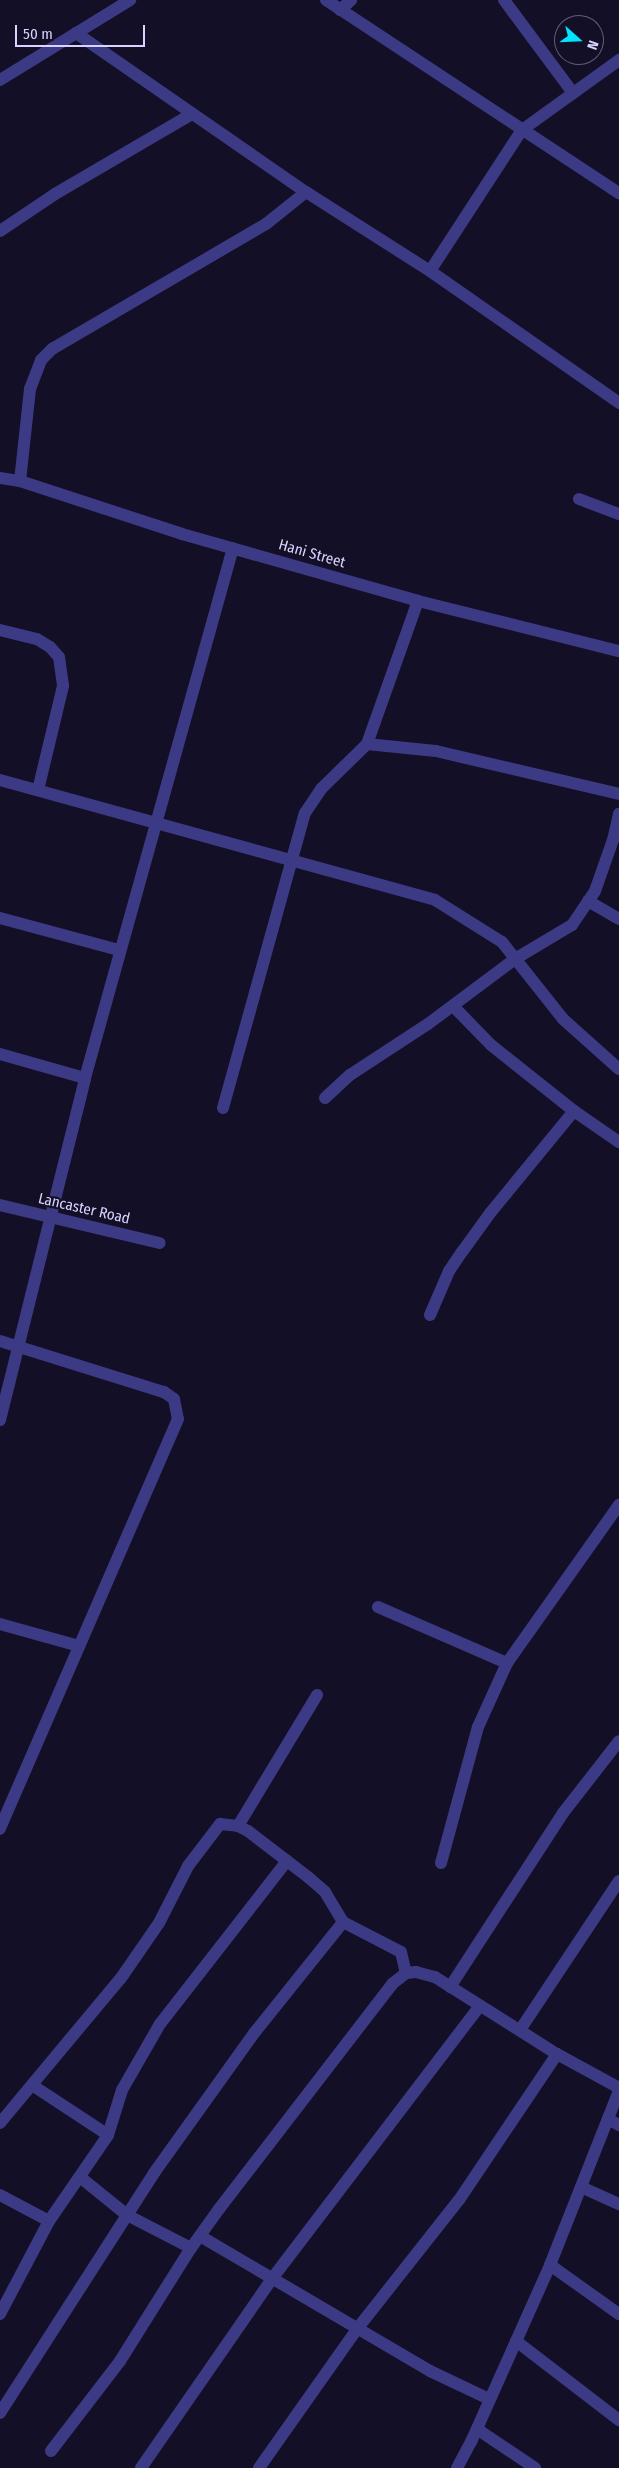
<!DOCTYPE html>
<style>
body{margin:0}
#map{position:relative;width:619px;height:2468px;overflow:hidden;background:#130f26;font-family:"Fira Sans Condensed",sans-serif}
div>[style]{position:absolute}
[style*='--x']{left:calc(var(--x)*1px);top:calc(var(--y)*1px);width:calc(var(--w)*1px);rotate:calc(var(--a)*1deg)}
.street>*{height:12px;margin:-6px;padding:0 6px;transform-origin:6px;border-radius:6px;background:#3d3a85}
span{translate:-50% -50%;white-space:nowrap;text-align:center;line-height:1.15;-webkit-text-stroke:4px #130f26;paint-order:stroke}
.street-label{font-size:15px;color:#d9d4ff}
.north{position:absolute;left:554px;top:15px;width:50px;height:50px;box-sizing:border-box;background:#130f26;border:1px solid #625e7d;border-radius:50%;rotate:110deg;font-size:14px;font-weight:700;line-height:20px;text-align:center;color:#d9d4ff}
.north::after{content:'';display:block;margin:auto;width:18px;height:22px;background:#00e5ff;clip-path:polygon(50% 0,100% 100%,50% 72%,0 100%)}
.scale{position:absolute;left:15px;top:25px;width:130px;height:22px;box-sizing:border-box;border:2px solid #d9d4ff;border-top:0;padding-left:6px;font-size:15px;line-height:18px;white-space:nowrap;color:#d9d4ff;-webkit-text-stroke:4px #130f26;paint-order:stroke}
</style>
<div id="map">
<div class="street">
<i style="--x:326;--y:0;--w:351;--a:33.4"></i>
<i style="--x:504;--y:0;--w:116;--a:53.4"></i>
<i style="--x:340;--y:10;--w:15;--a:-42"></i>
<i style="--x:76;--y:33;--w:280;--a:34.7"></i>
<i style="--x:306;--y:192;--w:147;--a:32.5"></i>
<i style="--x:430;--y:271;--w:231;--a:34.9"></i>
<i style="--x:0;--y:80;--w:153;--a:-31.6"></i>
<i style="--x:0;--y:231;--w:66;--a:-33.9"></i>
<i style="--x:55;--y:194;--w:159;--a:-30.3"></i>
<i style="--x:430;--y:271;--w:168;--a:-56.9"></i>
<i style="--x:522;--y:130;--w:120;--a:-35.8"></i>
<i style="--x:0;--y:478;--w:20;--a:9"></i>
<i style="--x:20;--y:481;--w:170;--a:18.1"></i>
<i style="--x:182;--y:534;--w:245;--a:15.8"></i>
<i style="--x:418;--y:601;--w:207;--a:14"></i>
<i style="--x:20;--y:481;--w:93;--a:-83.8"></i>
<i style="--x:30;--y:389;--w:31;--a:-69"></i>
<i style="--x:41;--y:360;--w:16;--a:-45"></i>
<i style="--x:52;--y:349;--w:248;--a:-30.3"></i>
<i style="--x:266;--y:224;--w:51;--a:-38.7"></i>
<i style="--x:579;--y:499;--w:43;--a:20.6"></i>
<i style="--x:0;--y:630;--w:38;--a:14"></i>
<i style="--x:37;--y:639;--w:15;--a:32"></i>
<i style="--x:50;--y:647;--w:13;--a:48"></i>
<i style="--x:59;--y:657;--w:29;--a:82"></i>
<i style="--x:63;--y:686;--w:107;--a:103.5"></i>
<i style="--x:367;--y:744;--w:69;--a:5.8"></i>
<i style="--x:436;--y:751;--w:188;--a:13.2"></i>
<i style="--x:0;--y:780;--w:451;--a:15.4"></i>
<i style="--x:435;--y:900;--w:79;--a:32.1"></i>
<i style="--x:502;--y:942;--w:98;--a:51.6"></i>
<i style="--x:563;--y:1019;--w:75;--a:41.8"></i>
<i style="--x:588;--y:901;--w:36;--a:30"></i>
<i style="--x:0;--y:918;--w:123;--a:15.1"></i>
<i style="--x:453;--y:1006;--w:54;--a:45.7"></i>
<i style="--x:491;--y:1045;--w:106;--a:38.5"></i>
<i style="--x:574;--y:1111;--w:55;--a:34.6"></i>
<i style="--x:0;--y:1054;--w:88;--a:15.8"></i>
<i style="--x:325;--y:1098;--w:34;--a:-43"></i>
<i style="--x:350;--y:1075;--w:93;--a:-33.2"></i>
<i style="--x:428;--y:1024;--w:109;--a:-36.8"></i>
<i style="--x:515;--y:959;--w:66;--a:-30.8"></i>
<i style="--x:572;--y:925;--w:41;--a:-55.9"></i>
<i style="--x:595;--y:891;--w:54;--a:-70.6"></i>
<i style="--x:613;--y:840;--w:27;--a:-77"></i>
<i style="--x:223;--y:1108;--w:306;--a:-74.5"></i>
<i style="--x:305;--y:813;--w:29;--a:-56"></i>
<i style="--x:321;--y:789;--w:64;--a:-44.4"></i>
<i style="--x:367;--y:744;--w:152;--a:-70.4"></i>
<i style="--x:0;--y:1205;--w:164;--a:13.4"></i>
<i style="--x:430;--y:1315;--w:48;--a:-66.6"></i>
<i style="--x:449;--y:1271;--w:23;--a:-56"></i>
<i style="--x:462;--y:1252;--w:49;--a:-54.1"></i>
<i style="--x:491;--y:1212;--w:131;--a:-50.6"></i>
<i style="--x:0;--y:1341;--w:172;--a:17.3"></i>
<i style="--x:164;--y:1392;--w:12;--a:35"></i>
<i style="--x:174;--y:1399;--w:20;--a:79"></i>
<i style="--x:178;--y:1419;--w:447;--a:113.5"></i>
<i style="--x:0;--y:1420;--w:352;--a:-76"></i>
<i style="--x:85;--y:1078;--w:550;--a:-74.4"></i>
<i style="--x:378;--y:1607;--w:141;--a:23.5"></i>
<i style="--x:0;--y:1624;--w:82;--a:15.6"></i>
<i style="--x:238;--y:1826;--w:153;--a:-58.9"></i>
<i style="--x:441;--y:1863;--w:141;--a:-74.8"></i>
<i style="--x:478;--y:1727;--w:70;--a:-65.6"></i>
<i style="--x:507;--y:1663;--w:194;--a:-54.7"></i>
<i style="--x:450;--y:1987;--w:207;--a:-57"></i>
<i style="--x:563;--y:1813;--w:91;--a:-52.1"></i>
<i style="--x:520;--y:2030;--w:179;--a:-56.4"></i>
<i style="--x:32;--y:2085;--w:91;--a:33.3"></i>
<i style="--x:608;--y:2119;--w:13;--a:29"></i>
<i style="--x:0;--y:2123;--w:189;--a:-50.2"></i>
<i style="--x:121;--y:1978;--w:67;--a:-55.4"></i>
<i style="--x:159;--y:1923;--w:64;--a:-63"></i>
<i style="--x:188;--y:1866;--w:53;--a:-52.7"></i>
<i style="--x:220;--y:1824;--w:18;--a:6"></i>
<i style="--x:238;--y:1826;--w:11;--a:27"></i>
<i style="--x:248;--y:1831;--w:76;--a:37.5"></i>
<i style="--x:308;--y:1877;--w:23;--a:41"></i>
<i style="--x:325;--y:1892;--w:35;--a:59"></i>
<i style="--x:343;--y:1922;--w:65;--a:27.3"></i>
<i style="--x:401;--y:1952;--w:22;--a:77"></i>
<i style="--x:80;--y:2177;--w:60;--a:39"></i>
<i style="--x:127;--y:2215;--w:72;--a:27.3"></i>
<i style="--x:581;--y:2187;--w:42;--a:24.1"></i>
<i style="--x:0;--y:2195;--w:55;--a:28"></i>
<i style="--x:200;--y:2236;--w:267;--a:30.4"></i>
<i style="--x:430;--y:2371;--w:65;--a:25.4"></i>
<i style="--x:550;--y:2265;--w:85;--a:35.4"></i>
<i style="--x:0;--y:2314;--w:105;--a:-62.2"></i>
<i style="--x:49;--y:2221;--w:104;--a:-55.5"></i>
<i style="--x:108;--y:2135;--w:47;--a:-72.7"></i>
<i style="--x:122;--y:2090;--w:76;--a:-60.1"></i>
<i style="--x:160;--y:2024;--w:207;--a:-52.1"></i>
<i style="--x:516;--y:2341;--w:130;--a:37.5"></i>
<i style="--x:0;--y:2413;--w:285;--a:-57.3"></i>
<i style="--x:154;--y:2173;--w:173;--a:-54.4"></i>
<i style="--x:255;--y:2032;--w:141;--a:-51.3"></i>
<i style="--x:477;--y:2429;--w:70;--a:33.9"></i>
<i style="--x:51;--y:2451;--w:113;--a:-52.5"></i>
<i style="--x:120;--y:2361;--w:133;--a:-57.9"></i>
<i style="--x:191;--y:2248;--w:48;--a:-54.3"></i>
<i style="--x:219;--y:2209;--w:284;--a:-52.4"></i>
<i style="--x:392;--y:1984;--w:18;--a:-38"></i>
<i style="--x:406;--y:1973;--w:10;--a:-6"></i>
<i style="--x:416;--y:1972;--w:20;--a:15"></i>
<i style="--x:435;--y:1977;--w:144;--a:32.3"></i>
<i style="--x:557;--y:2054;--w:71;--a:28.7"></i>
<i style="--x:141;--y:2468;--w:229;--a:-55.3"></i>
<i style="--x:271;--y:2280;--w:345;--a:-52.7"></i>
<i style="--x:259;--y:2468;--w:170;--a:-54.8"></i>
<i style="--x:357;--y:2329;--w:164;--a:-51.7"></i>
<i style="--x:459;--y:2200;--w:176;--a:-56.1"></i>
<i style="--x:457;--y:2468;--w:30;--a:-62"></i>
<i style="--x:471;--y:2442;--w:194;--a:-65.9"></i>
<i style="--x:550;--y:2265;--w:187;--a:-68.4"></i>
</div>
<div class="street-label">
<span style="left:312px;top:554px;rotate:16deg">Hani Street</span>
<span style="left:84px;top:1209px;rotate:13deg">Lancaster Road</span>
</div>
<div class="north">N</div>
<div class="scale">50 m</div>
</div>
